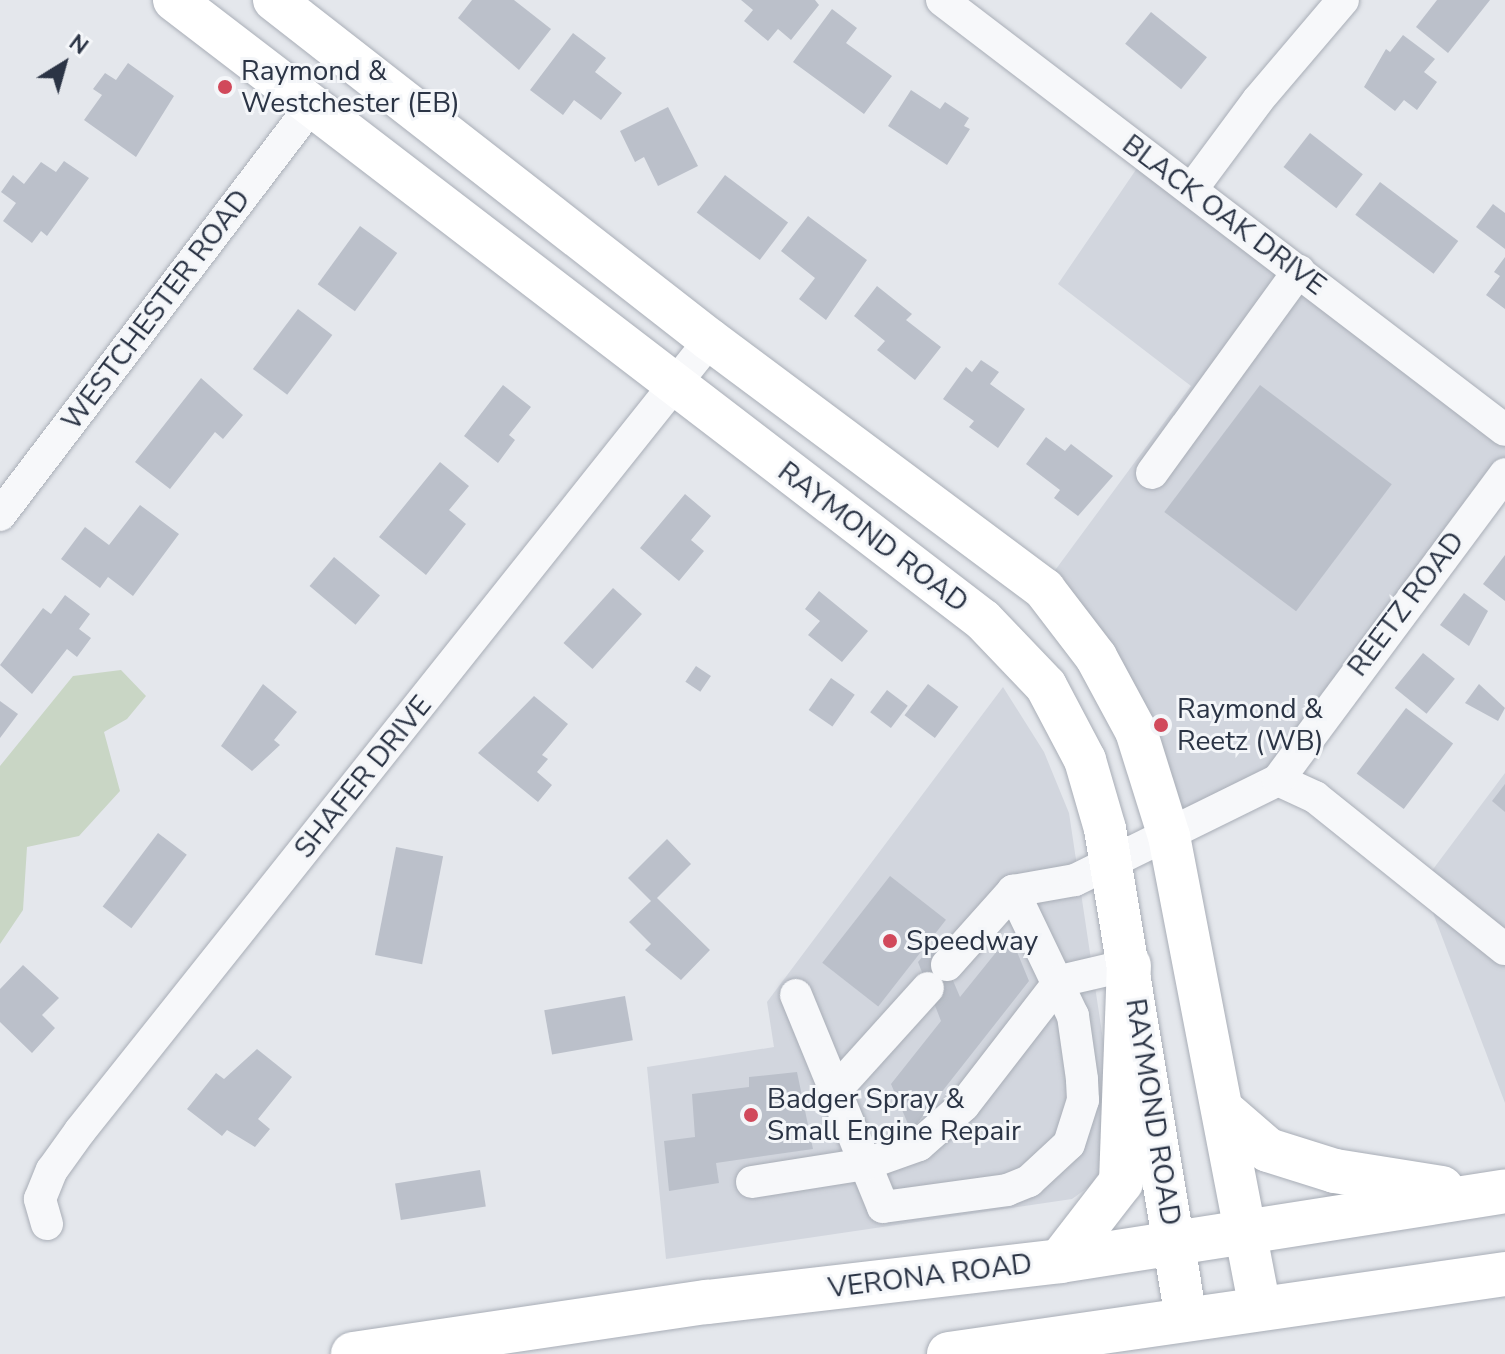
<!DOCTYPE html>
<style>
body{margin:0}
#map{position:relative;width:1505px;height:1354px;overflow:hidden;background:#e4e7ec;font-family:"Nunito Sans",sans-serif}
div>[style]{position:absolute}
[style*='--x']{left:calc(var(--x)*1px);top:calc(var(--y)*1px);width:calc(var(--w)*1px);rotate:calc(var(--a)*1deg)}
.built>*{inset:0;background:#d2d6de}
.green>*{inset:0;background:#c9d6c5}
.building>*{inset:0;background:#bbc0ca;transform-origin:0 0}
.roads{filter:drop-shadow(0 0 2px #a9aeb7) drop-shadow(0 0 2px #a9aeb7)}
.minor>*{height:32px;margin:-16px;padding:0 16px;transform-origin:16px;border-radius:16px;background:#f7f8fa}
.major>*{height:42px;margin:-21px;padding:0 21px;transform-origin:21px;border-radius:21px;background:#fff}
.highway>*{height:44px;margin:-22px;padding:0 22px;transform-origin:22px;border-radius:22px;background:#fff}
.dots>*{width:22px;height:22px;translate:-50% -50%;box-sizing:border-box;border:4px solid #f4f6f9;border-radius:50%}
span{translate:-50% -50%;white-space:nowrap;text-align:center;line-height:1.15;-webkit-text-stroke:6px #f4f6f9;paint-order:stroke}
.poi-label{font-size:28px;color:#2b3445}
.left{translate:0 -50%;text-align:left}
.street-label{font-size:28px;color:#2b3445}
.north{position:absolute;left:24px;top:24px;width:80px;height:80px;-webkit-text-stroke:6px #f4f6f9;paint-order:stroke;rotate:37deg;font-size:22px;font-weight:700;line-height:32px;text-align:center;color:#2b3445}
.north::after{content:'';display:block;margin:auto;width:28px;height:36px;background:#2b3445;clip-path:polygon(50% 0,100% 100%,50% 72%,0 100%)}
</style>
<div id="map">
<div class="built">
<i style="clip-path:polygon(1146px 155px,1505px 430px,1505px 474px,1278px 780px,1169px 836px,1042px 588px,1191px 386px,1058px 284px)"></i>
<i style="clip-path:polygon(1003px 687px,1044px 752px,1069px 813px,1114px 1113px,1106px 1163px,1090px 1186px,1072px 1199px,666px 1259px,647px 1067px,774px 1047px,767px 1002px)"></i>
<i style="clip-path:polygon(1505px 773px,1505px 1103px,1422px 884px)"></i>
</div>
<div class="green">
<i style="clip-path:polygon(121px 670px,146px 696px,127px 719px,104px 732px,120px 791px,79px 836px,27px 847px,23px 910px,0 944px,0 766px,73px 676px)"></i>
</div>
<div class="building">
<i style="clip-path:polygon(472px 0,514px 0,551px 29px,519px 70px,458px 18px)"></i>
<i style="clip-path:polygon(741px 0,815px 0,819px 5px,791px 40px,778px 29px,768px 41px,744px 21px,753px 10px)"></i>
<i style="clip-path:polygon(1437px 0,1490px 0,1448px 53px,1416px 27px)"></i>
<i style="clip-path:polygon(832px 9px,857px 28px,846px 43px,892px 76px,864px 114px,793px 62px)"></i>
<i style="left:1151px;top:12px;width:72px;height:41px;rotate:39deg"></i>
<i style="clip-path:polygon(573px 33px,606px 58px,595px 72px,622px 93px,601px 120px,574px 100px,563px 115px,530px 90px)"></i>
<i style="clip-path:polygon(1403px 35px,1435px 59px,1424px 72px,1437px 82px,1417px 110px,1404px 100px,1395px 111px,1364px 87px,1386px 49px,1390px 52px)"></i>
<i style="clip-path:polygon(128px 63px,174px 96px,136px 157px,84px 120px,102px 95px,93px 89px,105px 73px,116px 80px)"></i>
<i style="clip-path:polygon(911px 90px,940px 109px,945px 102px,969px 118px,964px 126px,970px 129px,947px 165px,888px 126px)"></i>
<i style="clip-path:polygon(668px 107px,698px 166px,658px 186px,644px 157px,635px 162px,620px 131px)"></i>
<i style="left:1310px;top:133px;width:67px;height:43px;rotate:38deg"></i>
<i style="clip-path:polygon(64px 161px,89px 178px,47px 236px,41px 231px,32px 243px,3px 221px,16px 203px,1px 192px,13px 175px,24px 184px,41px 162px,56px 172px)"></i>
<i style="left:725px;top:175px;width:79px;height:47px;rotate:37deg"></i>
<i style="left:1380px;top:182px;width:98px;height:41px;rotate:37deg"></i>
<i style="clip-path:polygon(1493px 204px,1505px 213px,1505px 249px,1476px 227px)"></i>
<i style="clip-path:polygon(808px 216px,867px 260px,826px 320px,799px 299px,815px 278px,781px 251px)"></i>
<i style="left:360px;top:226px;width:46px;height:72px;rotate:36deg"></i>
<i style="clip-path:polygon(1505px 257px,1505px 309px,1486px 295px,1500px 276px,1494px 272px)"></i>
<i style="clip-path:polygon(877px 286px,912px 314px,906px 320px,941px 347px,915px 380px,877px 350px,885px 341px,854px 316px)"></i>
<i style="left:298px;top:309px;width:43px;height:75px;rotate:37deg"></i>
<i style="clip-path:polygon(981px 360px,999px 372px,990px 384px,1025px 409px,998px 448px,969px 427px,974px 421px,943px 399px,966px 367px,972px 372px)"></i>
<i style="clip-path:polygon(201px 378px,243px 415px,223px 439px,215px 432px,170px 489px,135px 462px)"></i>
<i style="clip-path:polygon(503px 385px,531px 407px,509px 435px,515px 440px,498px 463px,464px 436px)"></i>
<i style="left:1260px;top:385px;width:165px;height:159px;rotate:37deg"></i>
<i style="clip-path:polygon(1046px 437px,1065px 451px,1071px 444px,1113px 476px,1078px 516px,1054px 498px,1060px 490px,1026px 464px)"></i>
<i style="clip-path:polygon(440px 462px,469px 486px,449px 510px,466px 524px,426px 575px,379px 537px)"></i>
<i style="clip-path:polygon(685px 494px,711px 516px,691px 540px,704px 551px,679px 581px,640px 548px)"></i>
<i style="clip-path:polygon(140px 505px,179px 534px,133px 596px,108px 577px,100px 588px,61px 559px,85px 527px,109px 545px)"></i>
<i style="clip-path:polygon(1505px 555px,1505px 601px,1483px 584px)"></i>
<i style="left:334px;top:557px;width:60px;height:38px;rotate:40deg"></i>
<i style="left:613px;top:588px;width:39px;height:74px;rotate:42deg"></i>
<i style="clip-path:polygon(819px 591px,868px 631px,842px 662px,808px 635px,820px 621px,805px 609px)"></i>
<i style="clip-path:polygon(1464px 593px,1488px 611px,1469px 646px,1440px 625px)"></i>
<i style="clip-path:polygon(65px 595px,90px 614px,79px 629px,91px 638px,77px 657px,67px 649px,32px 694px,0 665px,43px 608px,51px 614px)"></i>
<i style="left:1423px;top:653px;width:41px;height:45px;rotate:39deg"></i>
<i style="left:696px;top:666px;width:18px;height:19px;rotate:34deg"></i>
<i style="left:831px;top:678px;width:29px;height:39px;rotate:35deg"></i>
<i style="clip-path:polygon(263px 684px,297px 712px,274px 740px,280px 745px,252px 771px,221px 746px)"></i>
<i style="left:928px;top:684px;width:38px;height:39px;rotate:37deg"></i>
<i style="clip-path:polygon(1479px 684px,1505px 708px,1498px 721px,1465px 703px)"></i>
<i style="left:887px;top:690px;width:26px;height:28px;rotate:37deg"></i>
<i style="clip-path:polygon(534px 696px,568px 724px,542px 755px,548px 759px,537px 772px,552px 785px,538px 802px,478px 753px)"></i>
<i style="clip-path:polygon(0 701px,18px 714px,0 738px)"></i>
<i style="left:1406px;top:708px;width:59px;height:82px;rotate:37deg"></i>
<i style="clip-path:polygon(1505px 784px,1505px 812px,1492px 801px)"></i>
<i style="left:158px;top:833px;width:36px;height:92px;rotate:37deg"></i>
<i style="clip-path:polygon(667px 839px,691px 864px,657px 898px,710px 950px,681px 980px,645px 950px,651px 944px,629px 922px,651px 901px,628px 878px)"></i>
<i style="left:396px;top:847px;width:48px;height:110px;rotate:11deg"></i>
<i style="left:890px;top:876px;width:71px;height:110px;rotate:38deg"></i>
<i style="clip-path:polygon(1010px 935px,1029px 981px,911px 1131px,891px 1084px,941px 1021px,918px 962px,936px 941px,960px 997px)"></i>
<i style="clip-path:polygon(23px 965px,59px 998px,42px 1015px,55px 1028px,32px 1053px,0 1022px,0 989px)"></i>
<i style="left:625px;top:996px;width:45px;height:82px;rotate:80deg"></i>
<i style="clip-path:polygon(257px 1049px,292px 1077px,258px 1119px,270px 1129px,255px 1147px,227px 1130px,222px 1136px,187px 1109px,216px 1073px,224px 1079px)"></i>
<i style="clip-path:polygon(797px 1072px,813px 1149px,716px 1163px,719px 1183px,669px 1191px,664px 1141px,695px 1137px,692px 1094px,749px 1087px,749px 1077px)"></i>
<i style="left:480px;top:1170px;width:37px;height:86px;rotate:81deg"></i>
</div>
<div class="roads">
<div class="minor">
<i style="--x:942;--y:0;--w:708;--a:37.37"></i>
<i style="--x:1192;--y:189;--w:111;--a:-53.4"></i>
<i style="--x:1258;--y:100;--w:131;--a:-49.6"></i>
<i style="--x:1152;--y:473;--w:250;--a:-54"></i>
<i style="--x:0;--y:515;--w:515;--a:-52.73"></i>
<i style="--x:1278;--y:780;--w:41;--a:24.7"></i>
<i style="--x:1315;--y:797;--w:243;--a:38.7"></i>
<i style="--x:947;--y:965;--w:99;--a:-48.3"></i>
<i style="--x:1013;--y:891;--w:63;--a:-10.1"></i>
<i style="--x:1075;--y:880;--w:226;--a:-26.2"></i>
<i style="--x:1278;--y:780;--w:381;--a:-53.4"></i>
<i style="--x:796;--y:995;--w:229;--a:67.7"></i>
<i style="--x:883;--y:1207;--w:125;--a:-7.8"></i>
<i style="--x:1007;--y:1190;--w:24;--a:-22"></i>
<i style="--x:1029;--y:1181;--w:54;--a:-42.8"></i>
<i style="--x:1069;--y:1144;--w:46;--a:-72.3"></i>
<i style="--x:1083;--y:1100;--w:21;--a:-93"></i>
<i style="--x:1082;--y:1079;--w:64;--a:-98.1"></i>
<i style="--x:1073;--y:1016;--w:139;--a:-115.6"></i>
<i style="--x:834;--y:1092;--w:140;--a:-47.9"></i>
<i style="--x:752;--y:1182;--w:115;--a:-9"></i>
<i style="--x:866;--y:1164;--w:56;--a:-19.7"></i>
<i style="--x:919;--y:1145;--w:60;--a:-41.6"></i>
<i style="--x:964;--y:1105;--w:157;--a:-52.3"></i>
<i style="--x:1060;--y:981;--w:71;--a:-13.1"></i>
<i style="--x:47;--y:1224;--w:26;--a:-106"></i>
<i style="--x:40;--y:1199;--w:31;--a:-68"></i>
<i style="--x:52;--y:1170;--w:48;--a:-54.3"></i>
<i style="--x:80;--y:1131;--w:1011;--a:-51.46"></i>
</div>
<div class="major">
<i style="--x:174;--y:0;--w:1019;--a:37.47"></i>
<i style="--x:983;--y:620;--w:91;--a:46.3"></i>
<i style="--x:1046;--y:686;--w:84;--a:62.2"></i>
<i style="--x:1085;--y:760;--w:72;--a:73.8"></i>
<i style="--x:1105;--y:829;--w:497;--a:80.6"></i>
<i style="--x:274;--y:0;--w:553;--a:37.95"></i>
<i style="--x:710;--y:340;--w:417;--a:36.7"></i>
<i style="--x:1044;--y:589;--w:86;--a:52.6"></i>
<i style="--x:1096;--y:657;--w:84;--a:61.6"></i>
<i style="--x:1136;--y:731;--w:110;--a:72.6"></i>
<i style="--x:1169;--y:836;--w:482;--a:79.1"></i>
</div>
<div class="highway">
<i style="--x:1224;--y:1112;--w:58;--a:40.8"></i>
<i style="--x:1268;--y:1150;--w:70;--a:17.4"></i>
<i style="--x:1335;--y:1171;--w:108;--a:9"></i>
<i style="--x:1060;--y:1261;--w:100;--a:-52.3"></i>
<i style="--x:1121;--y:1182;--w:217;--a:-87.9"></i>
<i style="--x:353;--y:1354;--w:358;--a:-8.4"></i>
<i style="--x:707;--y:1302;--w:355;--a:-6.6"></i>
<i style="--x:1060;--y:1261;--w:450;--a:-8.9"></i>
<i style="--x:949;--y:1354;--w:562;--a:-8.19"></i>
</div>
</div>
<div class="dots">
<i style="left:225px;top:87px;background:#d1495b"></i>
<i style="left:1161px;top:725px;background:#d1495b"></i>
<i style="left:890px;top:941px;background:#d1495b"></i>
<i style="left:751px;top:1115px;background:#d1495b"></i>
</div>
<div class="poi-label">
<span class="left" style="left:241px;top:87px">Raymond &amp;<br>Westchester (EB)</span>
<span class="left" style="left:1177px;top:725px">Raymond &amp;<br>Reetz (WB)</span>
<span class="left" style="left:906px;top:941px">Speedway</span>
<span class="left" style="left:767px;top:1115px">Badger Spray &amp;<br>Small Engine Repair</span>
</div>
<div class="street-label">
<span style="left:1224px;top:215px;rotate:37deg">BLACK OAK DRIVE</span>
<span style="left:156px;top:310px;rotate:-53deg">WESTCHESTER ROAD</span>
<span style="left:873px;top:537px;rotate:37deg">RAYMOND ROAD</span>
<span style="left:1406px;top:604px;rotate:-53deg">REETZ ROAD</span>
<span style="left:363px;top:777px;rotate:-51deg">SHAFER DRIVE</span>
<span style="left:1153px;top:1112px;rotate:81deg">RAYMOND ROAD</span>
<span style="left:930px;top:1276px;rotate:-7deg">VERONA ROAD</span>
</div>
<div class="north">N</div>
</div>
